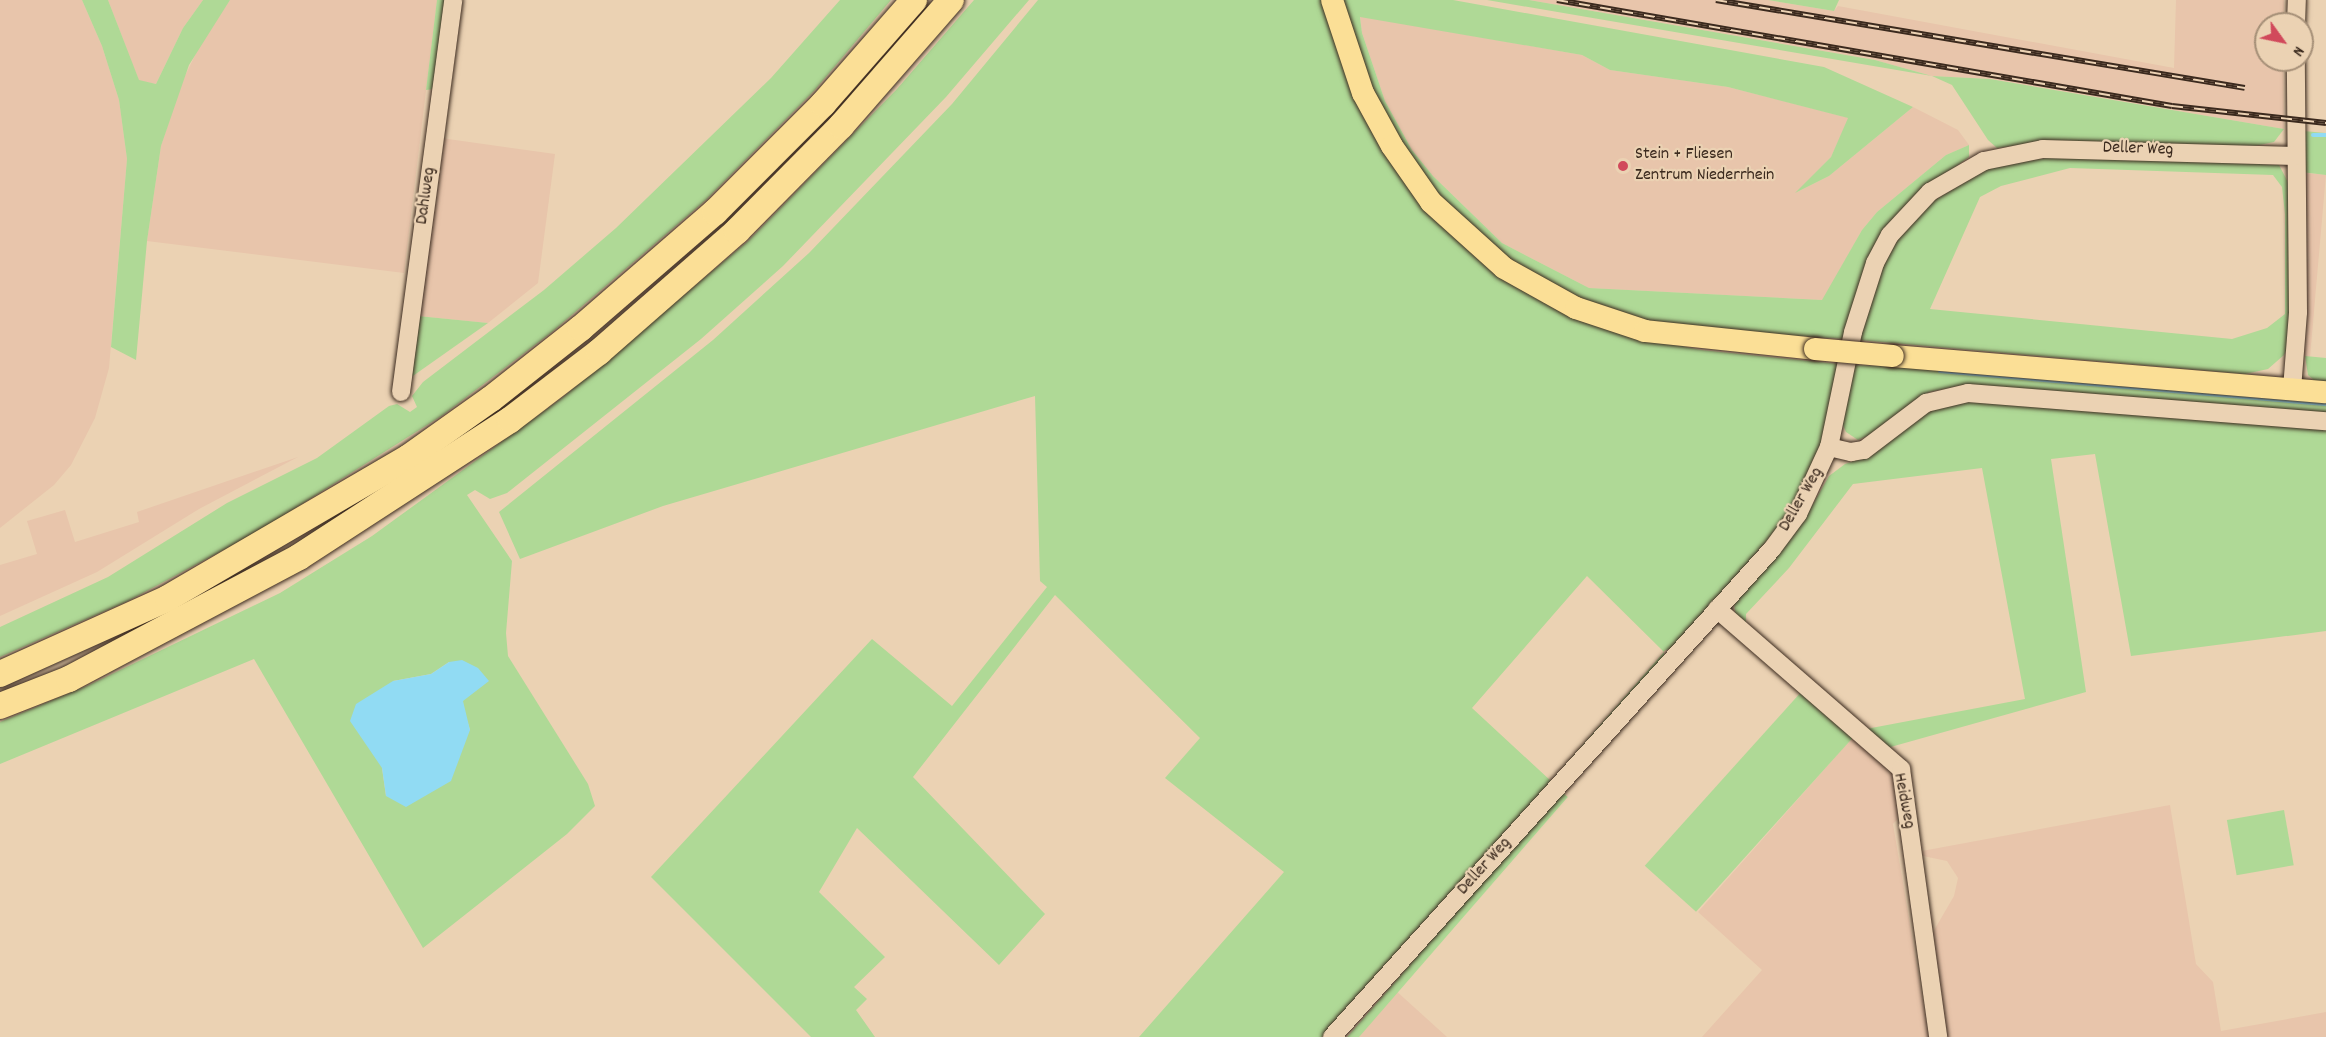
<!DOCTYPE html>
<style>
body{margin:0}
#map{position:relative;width:2326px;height:1037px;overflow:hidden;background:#ebd2b3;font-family:Dekko,sans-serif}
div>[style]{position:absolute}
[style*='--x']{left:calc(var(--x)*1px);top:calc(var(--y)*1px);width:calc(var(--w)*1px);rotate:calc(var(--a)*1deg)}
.built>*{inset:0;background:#e8c5ab;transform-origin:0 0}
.green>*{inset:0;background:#afd996;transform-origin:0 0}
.water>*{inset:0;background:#91dbf3}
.stream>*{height:4px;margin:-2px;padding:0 2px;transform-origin:2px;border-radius:2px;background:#91dbf3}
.roads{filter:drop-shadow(0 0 2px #3b2a1e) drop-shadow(0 0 2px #3b2a1e)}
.minor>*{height:18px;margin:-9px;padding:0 9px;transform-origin:9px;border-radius:9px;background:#ebd2b3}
.major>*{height:22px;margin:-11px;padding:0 11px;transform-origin:11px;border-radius:11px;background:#fbdf96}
.highway>*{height:26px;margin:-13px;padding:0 13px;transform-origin:13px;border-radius:13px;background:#fbdf96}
.rail>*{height:6px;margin-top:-3px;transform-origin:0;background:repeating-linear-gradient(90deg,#ebd2b3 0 11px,#3b2a1e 0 22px);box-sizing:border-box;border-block:2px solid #3b2a1e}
.bridges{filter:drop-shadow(0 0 2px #3b2a1e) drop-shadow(0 0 2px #3b2a1e)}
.major-bridge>*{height:22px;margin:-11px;padding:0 11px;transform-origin:11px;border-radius:11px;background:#fbdf96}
.dots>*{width:16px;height:16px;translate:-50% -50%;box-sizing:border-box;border:3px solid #ebd2b3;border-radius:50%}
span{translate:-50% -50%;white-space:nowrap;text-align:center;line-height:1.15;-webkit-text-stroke:4.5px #ebd2b3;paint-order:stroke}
.street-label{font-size:18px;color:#3b2a1e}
.poi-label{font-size:18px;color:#3b2a1e}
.left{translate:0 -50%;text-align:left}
.north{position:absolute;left:2254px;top:12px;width:60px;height:60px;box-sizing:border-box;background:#ebd2b3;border:2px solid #a58f77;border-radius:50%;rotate:123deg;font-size:16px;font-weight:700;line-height:24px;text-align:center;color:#3b2a1e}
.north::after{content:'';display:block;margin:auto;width:21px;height:27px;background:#d1495b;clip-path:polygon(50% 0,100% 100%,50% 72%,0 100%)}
</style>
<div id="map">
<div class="built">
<i style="clip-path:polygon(0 0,82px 0,102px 46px,119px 100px,127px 159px,109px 368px,95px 418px,71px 465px,54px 485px,0 528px)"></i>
<i style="clip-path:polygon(108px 0,203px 0,183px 28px,156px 84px,139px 81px)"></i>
<i style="clip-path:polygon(230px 0,437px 0,404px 273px,147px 241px,161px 146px,181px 84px,203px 39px)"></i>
<i style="clip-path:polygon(1529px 0,1768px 0,1834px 11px,1838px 6px,2174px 68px,2176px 0,2284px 0,2284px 24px,2266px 24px,2266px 60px,2283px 60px,2284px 129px,1990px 79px,1932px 76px,1875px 60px)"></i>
<i style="clip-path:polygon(1360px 16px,1582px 55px,1610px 70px,1728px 87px,1849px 118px,1831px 157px,1797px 192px,1829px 176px,1913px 107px,1958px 130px,1969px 145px,1946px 155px,1877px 212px,1862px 230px,1823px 300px,1589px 288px,1502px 243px,1433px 176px,1412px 150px,1385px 101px,1362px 33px)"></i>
<i style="clip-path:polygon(441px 138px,555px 154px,538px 283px,488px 323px,418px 316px)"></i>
<i style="left:2305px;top:173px;width:21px;height:183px;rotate:5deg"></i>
<i style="clip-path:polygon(298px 457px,199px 509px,97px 572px,0 616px,0 565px,37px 554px,27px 521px,65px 510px,75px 542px,139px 522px,137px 512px)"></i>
<i style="clip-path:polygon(1853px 737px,1895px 773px,1902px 814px,1893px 824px,1929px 1037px,1702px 1037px,1762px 970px,1698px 912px)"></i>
<i style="clip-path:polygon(2170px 805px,2196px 964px,2213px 982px,2221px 1031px,2326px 1012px,2326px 1037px,1947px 1037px,1933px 932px,1954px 896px,1958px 878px,1947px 861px,1923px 856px,1922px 851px)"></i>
<i style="clip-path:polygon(1394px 989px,1447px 1037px,1351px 1037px)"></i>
</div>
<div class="green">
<i style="clip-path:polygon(82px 0,108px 0,139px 80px,156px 84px,183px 28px,203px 0,230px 0,189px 65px,161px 146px,147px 241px,136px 360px,111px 347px,127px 159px,119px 100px,102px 46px)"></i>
<i style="clip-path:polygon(437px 0,449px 0,434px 89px,426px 90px)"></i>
<i style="clip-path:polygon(840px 0,891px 0,814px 91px,706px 200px,552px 332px,443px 415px,259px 531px,128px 601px,0 657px,0 627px,108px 577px,227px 503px,317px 458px,389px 406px,397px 404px,410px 412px,417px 407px,412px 396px,423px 382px,544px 290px,616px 228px,771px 78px)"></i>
<i style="clip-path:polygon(evenodd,974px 0,1029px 0,946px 97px,783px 266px,701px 339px,507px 493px,490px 499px,475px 490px,467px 495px,512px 561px,506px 633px,508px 656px,588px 784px,595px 806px,567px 834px,423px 948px,254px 659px,0 764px,0 722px,89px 685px,280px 593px,372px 536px,562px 398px,748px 241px,897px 89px,974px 0,449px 662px,470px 730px,386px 796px,382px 768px,393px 681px,431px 674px,449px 662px)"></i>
<i style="clip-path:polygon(evenodd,1038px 0,1322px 0,1434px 216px,1638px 337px,1701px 350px,1839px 364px,1828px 426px,1812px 477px,1790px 514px,1674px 647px,1664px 651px,1664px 660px,1322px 1037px,1139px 1037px,1284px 872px,1165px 778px,1200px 738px,1055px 595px,913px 777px,1045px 914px,999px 965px,857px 828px,819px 892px,885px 957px,854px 987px,867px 999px,856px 1010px,875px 1037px,811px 1037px,651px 877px,872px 639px,952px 706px,1047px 587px,1040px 581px,1035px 396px,663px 506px,520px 559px,499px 512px,713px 340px,809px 253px,952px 104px,1038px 0,1587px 576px,1664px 652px,1551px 781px,1472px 708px,1587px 576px)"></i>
<i style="clip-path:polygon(1338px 0,1453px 0,1824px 67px,1913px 107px,1829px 176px,1795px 193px,1831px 157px,1848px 118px,1728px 87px,1610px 70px,1582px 55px,1360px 17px,1362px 33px,1385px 101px,1412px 150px,1433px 176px,1502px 243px,1589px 288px,1822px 300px,1862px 230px,1877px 212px,1946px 155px,1969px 145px,1969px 157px,1913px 197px,1887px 227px,1859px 284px,1845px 339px,1709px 331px,1636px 321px,1535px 280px,1467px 226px,1426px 184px,1370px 93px)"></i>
<i style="clip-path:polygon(1487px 0,1529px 0,1875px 60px,1932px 76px,1990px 79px,2284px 129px,2274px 142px,2245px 148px,2051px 141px,1997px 148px,1988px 140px,1952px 85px,1932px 76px)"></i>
<i style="clip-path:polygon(1768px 0,1839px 0,1834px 11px)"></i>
<i style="clip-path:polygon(2303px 131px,2326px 133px,2326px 175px,2301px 172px)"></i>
<i style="clip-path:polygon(evenodd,2069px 155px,2279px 165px,2291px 188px,2291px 340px,2284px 355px,2268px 369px,2245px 374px,1858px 340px,1866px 303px,1892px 245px,1930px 203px,1992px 166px,2069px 155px,2070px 168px,2273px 175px,2282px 187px,2285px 214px,2285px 314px,2267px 328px,2232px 339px,1930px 309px,1980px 197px,2001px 186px,2070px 168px)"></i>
<i style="clip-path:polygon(418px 316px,488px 323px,410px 378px)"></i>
<i style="clip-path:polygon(2305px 356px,2326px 358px,2326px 382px,2315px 381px,2308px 375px)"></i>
<i style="clip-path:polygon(1853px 365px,1978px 370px,2326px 400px,2326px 414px,1958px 386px,1929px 392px,1883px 429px,1858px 440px,1846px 432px,1841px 421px)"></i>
<i style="clip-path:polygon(1963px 399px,2326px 427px,2326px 631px,2131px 656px,2095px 454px,2051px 459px,2086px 692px,1887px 748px,1866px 729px,2025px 699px,1982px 468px,1853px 484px,1789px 568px,1746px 614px,1746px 623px,1735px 613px,1734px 600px,1805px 518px,1829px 476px,1845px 464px,1871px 455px,1924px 411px)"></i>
<i style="left:1802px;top:691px;width:69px;height:235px;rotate:42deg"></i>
<i style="left:1561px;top:791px;width:9px;height:332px;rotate:41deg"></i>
<i style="left:2284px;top:810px;width:56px;height:58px;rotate:80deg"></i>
</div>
<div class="water">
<i style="clip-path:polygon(462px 660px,478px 668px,489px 681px,463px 701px,470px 730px,451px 781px,406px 807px,386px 796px,382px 768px,350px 721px,356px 704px,393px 681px,431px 674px,449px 662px)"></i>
</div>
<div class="stream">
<i style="--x:2313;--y:135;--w:13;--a:0"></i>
<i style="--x:1940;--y:371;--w:387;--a:4.9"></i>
</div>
<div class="roads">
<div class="minor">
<i style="--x:2296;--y:24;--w:24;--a:-88"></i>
<i style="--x:2292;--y:389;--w:77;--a:-85.5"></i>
<i style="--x:2298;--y:312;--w:252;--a:-90.5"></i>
<i style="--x:401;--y:392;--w:395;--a:-82.4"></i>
<i style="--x:1829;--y:447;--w:23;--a:13"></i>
<i style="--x:1851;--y:452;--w:13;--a:-9"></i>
<i style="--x:1864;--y:450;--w:78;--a:-37.2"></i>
<i style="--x:1926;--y:403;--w:43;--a:-13.4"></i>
<i style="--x:1968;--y:393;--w:359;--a:4.5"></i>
<i style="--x:1717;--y:609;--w:244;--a:41"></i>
<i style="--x:1901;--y:769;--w:271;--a:82.1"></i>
<i style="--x:1332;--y:1037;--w:657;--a:-47.96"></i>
<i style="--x:1772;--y:549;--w:44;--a:-53.4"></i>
<i style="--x:1798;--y:514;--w:74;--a:-65.2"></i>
<i style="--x:1829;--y:447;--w:117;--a:-78.2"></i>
<i style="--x:1853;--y:332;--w:72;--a:-72.3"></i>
<i style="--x:1875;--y:263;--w:32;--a:-62"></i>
<i style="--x:1890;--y:235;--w:59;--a:-47.1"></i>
<i style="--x:1930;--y:192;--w:62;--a:-29.9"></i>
<i style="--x:1984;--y:161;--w:60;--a:-11.5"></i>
<i style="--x:2043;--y:149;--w:252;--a:1.6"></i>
</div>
<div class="major">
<i style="--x:1332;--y:0;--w:98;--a:71.6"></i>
<i style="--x:1363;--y:93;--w:60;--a:61.3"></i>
<i style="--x:1392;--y:146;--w:68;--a:55.1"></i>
<i style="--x:1431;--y:202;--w:98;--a:42.1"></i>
<i style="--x:1504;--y:268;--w:82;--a:29.1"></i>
<i style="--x:1576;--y:308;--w:73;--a:18.4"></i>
<i style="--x:1645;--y:331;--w:171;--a:6"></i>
<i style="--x:1893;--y:356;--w:434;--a:4.8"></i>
</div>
<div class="highway">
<i style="--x:0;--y:674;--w:184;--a:-24.3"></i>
<i style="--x:168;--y:598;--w:279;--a:-30.3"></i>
<i style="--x:409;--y:457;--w:100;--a:-35.3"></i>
<i style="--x:491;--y:399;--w:115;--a:-38.3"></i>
<i style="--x:581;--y:328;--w:177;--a:-40.9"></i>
<i style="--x:715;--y:212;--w:153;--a:-45"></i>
<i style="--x:823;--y:104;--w:138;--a:-48.8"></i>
<i style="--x:0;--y:706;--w:74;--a:-21.4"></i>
<i style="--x:69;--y:679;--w:260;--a:-27.9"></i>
<i style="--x:299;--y:557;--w:252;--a:-33"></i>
<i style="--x:510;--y:420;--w:112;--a:-37.4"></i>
<i style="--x:599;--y:352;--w:184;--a:-41.2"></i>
<i style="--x:737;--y:231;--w:148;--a:-45.3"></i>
<i style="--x:841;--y:126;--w:167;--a:-48.9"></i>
</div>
</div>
<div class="rail">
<i style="--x:1557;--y:0;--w:624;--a:9.78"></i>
<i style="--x:2172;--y:106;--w:155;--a:6.3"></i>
<i style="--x:1716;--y:0;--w:536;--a:9.44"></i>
</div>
<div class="bridges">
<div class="major-bridge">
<i style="--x:1815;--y:349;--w:78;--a:5.1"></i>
</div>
</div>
<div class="dots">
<i style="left:1623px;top:166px;background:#d1495b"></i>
</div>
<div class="street-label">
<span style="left:2138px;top:150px;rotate:2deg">Deller Weg</span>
<span style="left:427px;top:196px;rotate:-82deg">Dahlweg</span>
<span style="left:1802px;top:500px;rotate:-60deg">Deller Weg</span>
<span style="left:1903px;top:801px;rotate:79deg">Heidweg</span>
<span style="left:1485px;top:867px;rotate:-48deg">Deller Weg</span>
</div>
<div class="poi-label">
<span class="left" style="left:1635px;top:166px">Stein + Fliesen<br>Zentrum Niederrhein</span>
</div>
<div class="north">N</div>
</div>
